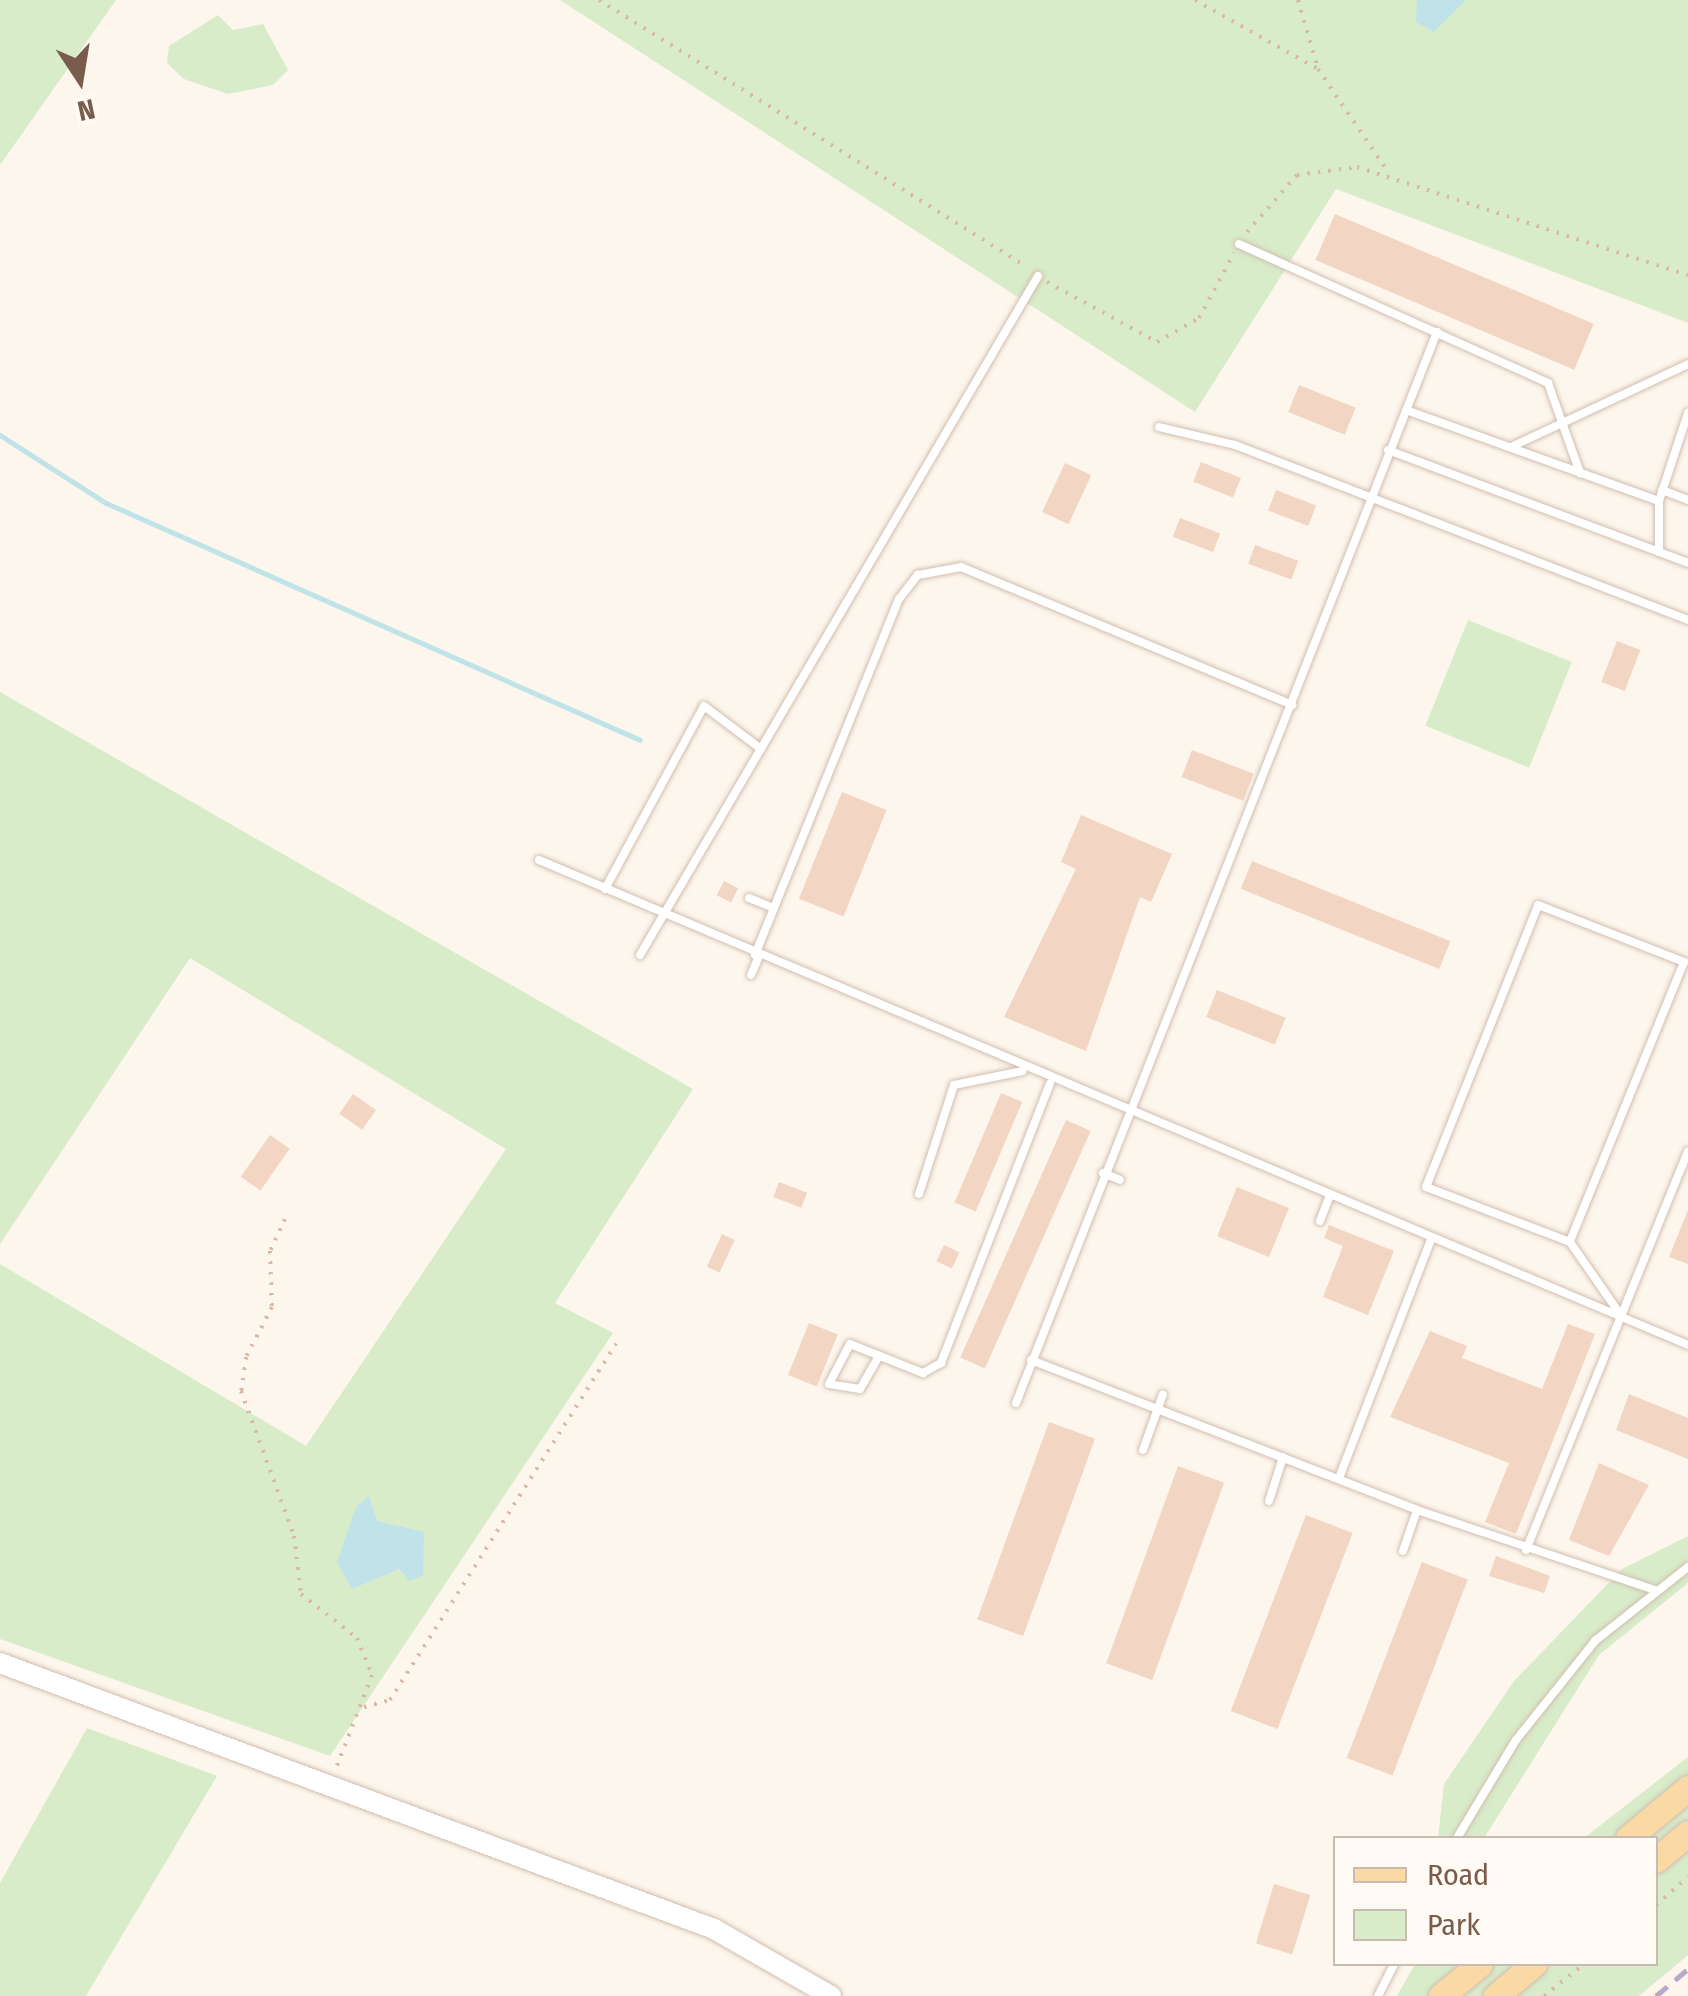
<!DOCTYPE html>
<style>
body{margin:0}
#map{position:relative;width:1688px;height:1996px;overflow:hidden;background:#fdf6ec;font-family:"Fira Sans Condensed",sans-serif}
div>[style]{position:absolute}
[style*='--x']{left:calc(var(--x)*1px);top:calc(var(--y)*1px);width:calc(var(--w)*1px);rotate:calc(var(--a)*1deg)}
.green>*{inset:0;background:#d8ecc9;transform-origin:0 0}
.water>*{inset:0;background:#bfe3e8}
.stream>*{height:5px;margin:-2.5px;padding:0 2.5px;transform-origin:2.5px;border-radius:2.5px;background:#bfe3e8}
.building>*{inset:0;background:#f3d5c3;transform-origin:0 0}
.path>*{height:4px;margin-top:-2px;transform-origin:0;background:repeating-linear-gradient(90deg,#d9b8a5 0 2.5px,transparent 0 10.5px)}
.roads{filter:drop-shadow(0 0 2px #d1beb0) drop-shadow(0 0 2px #d1beb0)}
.service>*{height:8px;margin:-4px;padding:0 4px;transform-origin:4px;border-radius:4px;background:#fff}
.tertiary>*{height:20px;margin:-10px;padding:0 10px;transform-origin:10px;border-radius:10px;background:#fff}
.primary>*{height:25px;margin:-12.5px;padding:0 12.5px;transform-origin:12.5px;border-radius:12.5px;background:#fbd9a5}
.rail>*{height:5px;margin-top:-2.5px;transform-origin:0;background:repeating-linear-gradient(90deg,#b9a8c9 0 15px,transparent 0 25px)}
span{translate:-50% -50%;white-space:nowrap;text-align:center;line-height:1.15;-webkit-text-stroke:10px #fffaf3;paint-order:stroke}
.legend{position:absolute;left:1333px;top:1836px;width:325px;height:130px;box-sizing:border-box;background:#fffaf3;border:2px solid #cabbb1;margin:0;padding:12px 18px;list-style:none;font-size:30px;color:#7a5c4d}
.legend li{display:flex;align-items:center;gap:20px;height:50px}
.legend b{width:50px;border:2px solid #cabbb1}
.north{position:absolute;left:30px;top:30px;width:100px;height:100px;-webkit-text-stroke:8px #fffaf3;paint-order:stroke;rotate:168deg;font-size:28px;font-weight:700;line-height:40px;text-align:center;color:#7a5c4d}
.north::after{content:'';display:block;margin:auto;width:35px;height:45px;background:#7a5c4d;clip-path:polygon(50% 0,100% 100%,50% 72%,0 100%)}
</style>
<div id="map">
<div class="green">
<i style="clip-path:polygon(0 0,116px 0,0 165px)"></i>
<i style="clip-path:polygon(560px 0,1688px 0,1688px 323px,1336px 189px,1195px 412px)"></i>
<i style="clip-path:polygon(218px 15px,233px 30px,263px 24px,288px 70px,273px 85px,228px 94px,184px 79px,167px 63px,169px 46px)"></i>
<i style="left:1468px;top:620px;width:112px;height:114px;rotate:22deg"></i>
<i style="clip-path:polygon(0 692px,693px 1089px,555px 1303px,613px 1333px,330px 1756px,0 1639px,0 1264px,306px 1446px,506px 1149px,190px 958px,0 1244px)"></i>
<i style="clip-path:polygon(1688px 1536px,1688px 1583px,1599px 1655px,1484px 1838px,1438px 1838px,1444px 1784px,1514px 1681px,1622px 1569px)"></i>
<i style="clip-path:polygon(87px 1728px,217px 1776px,86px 1996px,0 1996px,0 1883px)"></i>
<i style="clip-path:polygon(1688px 1757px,1688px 1955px,1639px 1996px,1397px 1996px,1415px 1964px,1656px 1964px,1656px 1838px,1584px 1838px)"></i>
</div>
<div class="water">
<i style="clip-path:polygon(1417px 0,1466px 0,1434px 32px,1416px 22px)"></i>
<i style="clip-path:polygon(369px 1496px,377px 1521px,424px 1532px,423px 1575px,410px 1581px,399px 1569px,352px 1589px,337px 1562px,356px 1507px)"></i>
</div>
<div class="stream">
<i style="--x:0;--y:435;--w:126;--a:32.7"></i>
<i style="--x:106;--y:503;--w:584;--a:23.93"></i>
</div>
<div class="building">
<i style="left:1335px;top:214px;width:281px;height:50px;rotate:23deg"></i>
<i style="left:1299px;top:385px;width:61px;height:29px;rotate:22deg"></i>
<i style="left:1201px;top:462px;width:43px;height:21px;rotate:22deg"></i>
<i style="left:1065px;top:463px;width:29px;height:54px;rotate:25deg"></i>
<i style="left:1276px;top:490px;width:43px;height:22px;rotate:21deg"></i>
<i style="left:1180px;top:518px;width:43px;height:20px;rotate:21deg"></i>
<i style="left:1255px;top:545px;width:46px;height:20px;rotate:20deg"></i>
<i style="left:1617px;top:641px;width:25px;height:44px;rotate:21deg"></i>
<i style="left:1192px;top:750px;width:66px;height:29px;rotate:21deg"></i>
<i style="left:842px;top:792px;width:48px;height:115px;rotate:22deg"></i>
<i style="clip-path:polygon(1081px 815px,1172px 854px,1151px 902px,1140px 897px,1086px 1051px,1004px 1017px,1076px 869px,1061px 862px)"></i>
<i style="left:1252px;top:861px;width:214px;height:30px;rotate:22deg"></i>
<i style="left:724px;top:881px;width:16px;height:16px;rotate:27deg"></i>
<i style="left:1217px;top:990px;width:74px;height:29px;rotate:22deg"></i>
<i style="left:1001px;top:1093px;width:23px;height:119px;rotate:23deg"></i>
<i style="left:353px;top:1094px;width:28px;height:24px;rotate:35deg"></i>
<i style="left:1066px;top:1120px;width:27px;height:260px;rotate:24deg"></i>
<i style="left:270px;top:1135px;width:24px;height:51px;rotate:35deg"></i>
<i style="left:779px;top:1182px;width:30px;height:16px;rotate:21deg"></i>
<i style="left:1237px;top:1187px;width:56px;height:53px;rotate:22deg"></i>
<i style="clip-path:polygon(1688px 1210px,1688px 1264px,1669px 1257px)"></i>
<i style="clip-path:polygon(1329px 1225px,1394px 1251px,1368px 1315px,1323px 1297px,1343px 1246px,1324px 1238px)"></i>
<i style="left:722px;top:1234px;width:14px;height:36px;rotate:25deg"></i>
<i style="left:944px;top:1245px;width:17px;height:18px;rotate:25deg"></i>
<i style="left:809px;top:1323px;width:31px;height:56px;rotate:22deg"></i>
<i style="clip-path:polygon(1568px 1324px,1595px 1334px,1516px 1534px,1485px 1522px,1509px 1463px,1390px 1417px,1430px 1331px,1467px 1346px,1462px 1358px,1542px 1389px)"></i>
<i style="clip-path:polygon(1629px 1394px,1688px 1418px,1688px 1459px,1616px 1430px)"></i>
<i style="left:1049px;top:1422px;width:49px;height:210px;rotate:20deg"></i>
<i style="clip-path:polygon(1599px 1463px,1649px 1485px,1609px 1556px,1569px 1540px)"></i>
<i style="left:1178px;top:1466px;width:49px;height:210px;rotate:20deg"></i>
<i style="left:1306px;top:1515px;width:50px;height:210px;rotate:21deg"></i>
<i style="clip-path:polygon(1496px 1556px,1550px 1576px,1544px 1593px,1489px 1576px)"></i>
<i style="left:1422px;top:1562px;width:49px;height:210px;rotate:21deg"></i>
<i style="left:1274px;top:1884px;width:38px;height:62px;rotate:17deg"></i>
</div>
<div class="path">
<i style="--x:599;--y:0;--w:504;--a:31.96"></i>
<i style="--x:1195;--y:0;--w:141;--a:29.3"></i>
<i style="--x:1298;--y:0;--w:72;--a:73.8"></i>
<i style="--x:1318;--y:69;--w:126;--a:55.7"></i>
<i style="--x:1247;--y:232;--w:76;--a:-48.7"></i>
<i style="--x:1297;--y:175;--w:61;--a:-7.6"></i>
<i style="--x:1357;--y:167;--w:348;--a:18.1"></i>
<i style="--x:1047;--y:282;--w:125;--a:28.6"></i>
<i style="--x:1157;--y:342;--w:48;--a:-29.7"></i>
<i style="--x:1199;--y:318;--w:74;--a:-61.7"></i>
<i style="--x:285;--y:1219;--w:35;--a:115"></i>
<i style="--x:270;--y:1251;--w:56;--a:88"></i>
<i style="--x:272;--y:1307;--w:56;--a:117.5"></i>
<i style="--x:246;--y:1357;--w:34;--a:98"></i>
<i style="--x:241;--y:1391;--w:154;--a:69.9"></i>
<i style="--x:294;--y:1536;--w:58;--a:83.1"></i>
<i style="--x:301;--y:1594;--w:71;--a:38.2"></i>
<i style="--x:357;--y:1638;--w:40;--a:68"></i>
<i style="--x:372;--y:1675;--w:103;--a:111.1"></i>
<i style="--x:364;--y:1707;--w:27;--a:-15"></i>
<i style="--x:390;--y:1700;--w:422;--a:-57.6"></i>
<i style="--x:1656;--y:1905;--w:43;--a:-41.2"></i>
<i style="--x:1544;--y:1996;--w:51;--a:-38.7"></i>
</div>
<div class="roads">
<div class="service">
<i style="--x:1239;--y:244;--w:339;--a:24.2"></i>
<i style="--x:1548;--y:383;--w:96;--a:70.4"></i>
<i style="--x:1406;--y:410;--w:269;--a:19.8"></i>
<i style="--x:1159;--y:427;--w:78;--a:13.3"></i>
<i style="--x:1235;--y:445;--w:486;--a:21.1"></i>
<i style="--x:1511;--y:447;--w:195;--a:-25.1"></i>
<i style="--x:1388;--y:450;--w:321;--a:20.6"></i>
<i style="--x:1662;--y:490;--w:28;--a:21"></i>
<i style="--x:1659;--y:552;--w:51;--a:-90"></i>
<i style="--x:1659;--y:501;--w:93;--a:-71.8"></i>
<i style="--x:539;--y:860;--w:1247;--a:22.88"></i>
<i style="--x:605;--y:889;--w:208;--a:-61.6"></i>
<i style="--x:704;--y:706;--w:71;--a:37"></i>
<i style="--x:749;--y:898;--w:27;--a:22"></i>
<i style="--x:640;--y:955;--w:787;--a:-59.62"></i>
<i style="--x:755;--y:955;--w:384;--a:-68"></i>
<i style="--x:899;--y:599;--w:31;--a:-52"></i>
<i style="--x:918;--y:575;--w:44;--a:-10.5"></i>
<i style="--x:961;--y:567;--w:359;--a:22.6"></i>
<i style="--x:751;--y:975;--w:21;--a:-67"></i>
<i style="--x:1103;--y:1173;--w:18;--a:22"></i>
<i style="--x:919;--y:1194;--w:114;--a:-72.2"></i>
<i style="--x:954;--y:1085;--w:70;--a:-11.5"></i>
<i style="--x:1320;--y:1221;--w:26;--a:-69"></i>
<i style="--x:1570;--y:1242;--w:154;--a:-159.1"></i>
<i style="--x:1426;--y:1187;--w:303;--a:-68.3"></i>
<i style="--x:1538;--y:905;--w:157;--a:21.3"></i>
<i style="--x:1684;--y:962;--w:302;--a:112.2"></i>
<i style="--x:1570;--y:1242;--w:91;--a:55.3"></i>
<i style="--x:879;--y:1356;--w:38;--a:120"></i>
<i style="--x:860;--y:1389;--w:31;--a:-171"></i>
<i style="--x:829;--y:1384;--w:45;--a:-62.3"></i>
<i style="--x:850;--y:1344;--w:79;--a:21.7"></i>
<i style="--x:923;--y:1373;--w:21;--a:-29"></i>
<i style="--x:941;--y:1363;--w:300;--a:-68.7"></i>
<i style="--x:1031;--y:1360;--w:414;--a:21.2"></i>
<i style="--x:1417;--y:1510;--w:251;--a:18.6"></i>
<i style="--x:1016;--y:1403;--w:1151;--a:-68.54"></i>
<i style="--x:1143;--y:1450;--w:59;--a:-70.3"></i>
<i style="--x:1339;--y:1478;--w:256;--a:-68.9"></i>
<i style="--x:1269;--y:1501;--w:46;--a:-72.3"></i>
<i style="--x:1526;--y:1550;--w:430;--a:-67.9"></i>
<i style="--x:1403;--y:1551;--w:43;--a:-71.1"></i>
<i style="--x:1457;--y:1838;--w:114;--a:-59"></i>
<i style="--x:1516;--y:1740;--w:127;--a:-51.4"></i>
<i style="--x:1595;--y:1641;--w:119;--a:-38.5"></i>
<i style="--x:1378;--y:1996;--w:36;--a:-63"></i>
</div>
<div class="tertiary">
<i style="--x:0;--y:1663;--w:762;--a:20.43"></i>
<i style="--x:714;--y:1929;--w:135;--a:29.8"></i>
</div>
<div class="primary">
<i style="--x:1628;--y:1838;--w:78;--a:-39.8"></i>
<i style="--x:1656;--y:1860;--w:42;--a:-40.2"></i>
<i style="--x:1441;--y:1996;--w:50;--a:-39.4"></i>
<i style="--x:1496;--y:1996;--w:50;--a:-40.1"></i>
</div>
</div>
<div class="rail">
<i style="--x:1656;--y:1996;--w:42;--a:-40.2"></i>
</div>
<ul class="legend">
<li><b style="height:12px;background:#fbd9a5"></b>Road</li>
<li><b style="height:28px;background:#d8ecc9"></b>Park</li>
</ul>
<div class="north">N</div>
</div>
